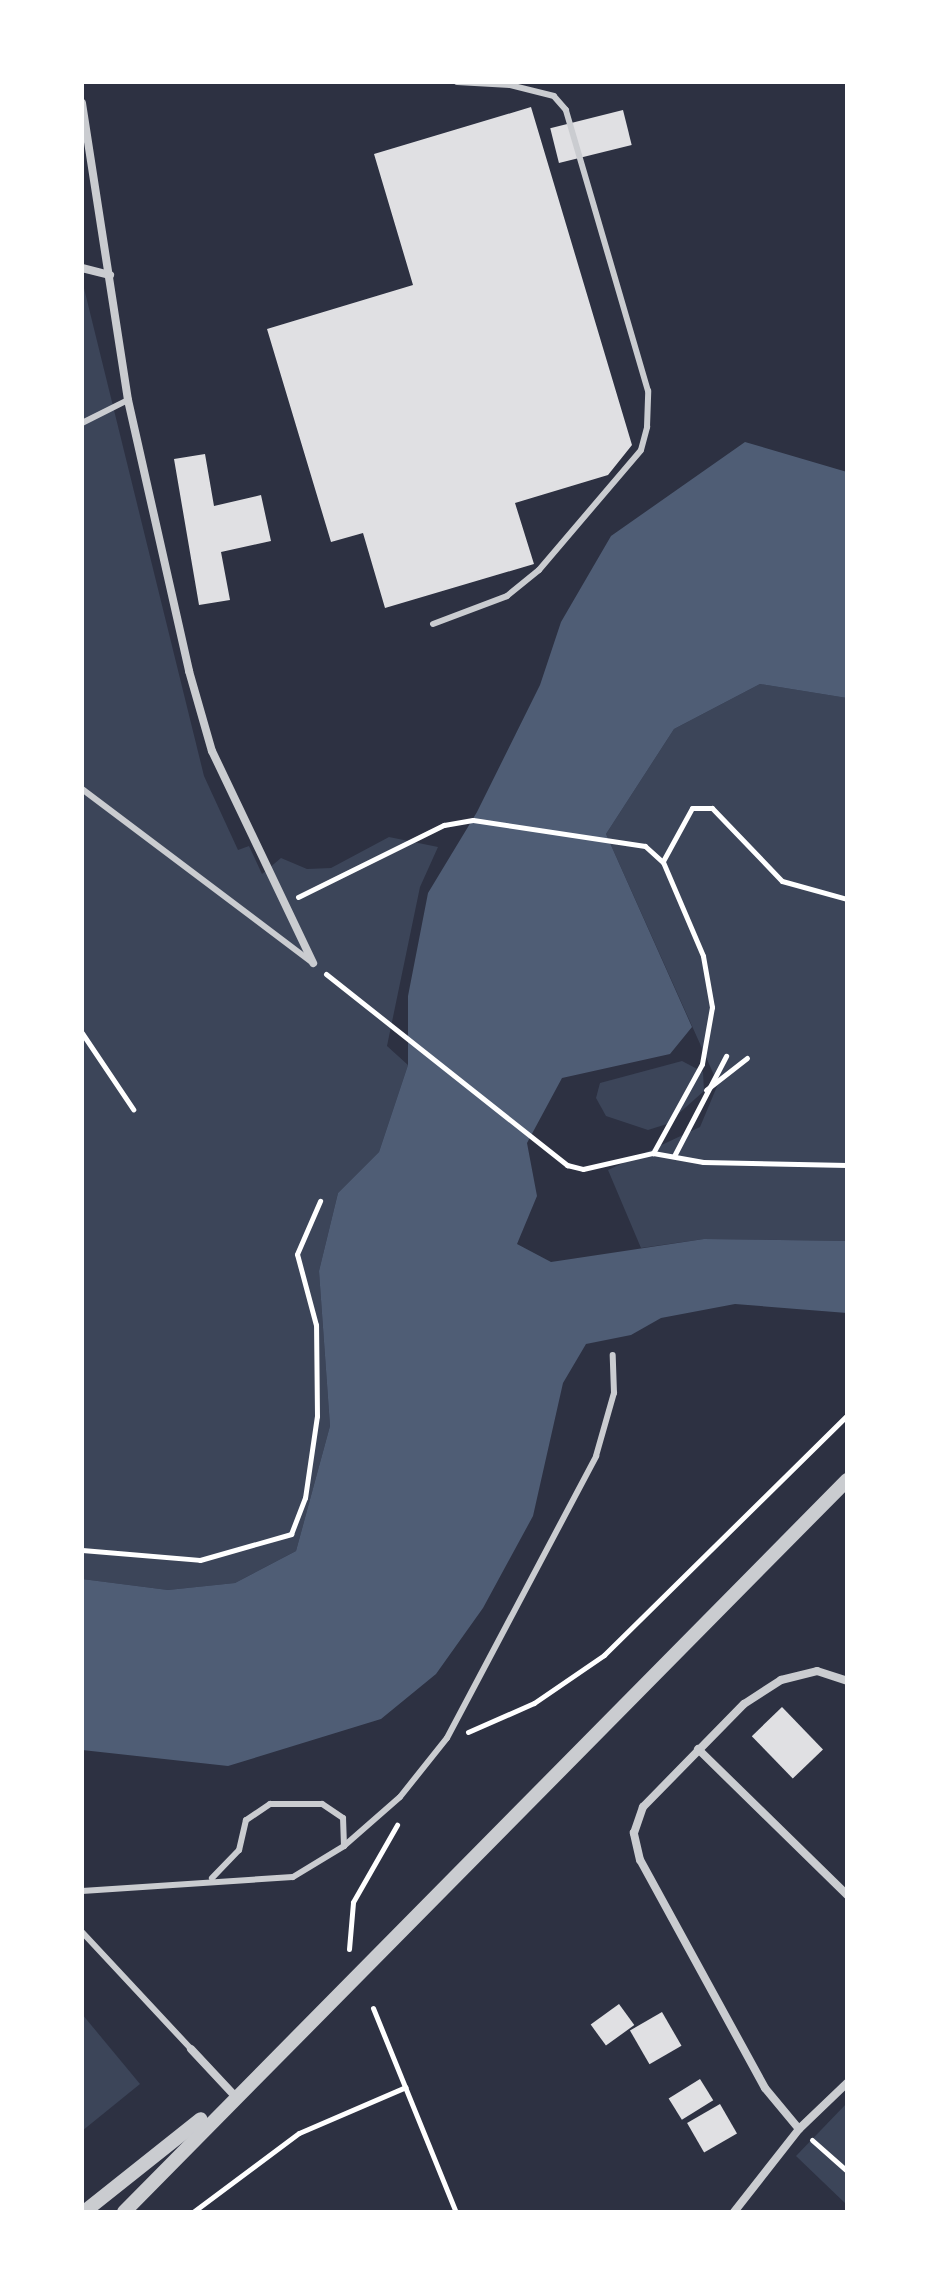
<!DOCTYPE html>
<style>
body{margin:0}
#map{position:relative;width:929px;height:2294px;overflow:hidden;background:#2d3142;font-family:Jost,sans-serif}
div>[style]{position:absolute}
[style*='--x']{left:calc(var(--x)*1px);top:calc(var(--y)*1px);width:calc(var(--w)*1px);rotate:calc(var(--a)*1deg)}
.green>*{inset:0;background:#3c4559}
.water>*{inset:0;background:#4f5d75}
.building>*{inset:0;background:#e0e0e3;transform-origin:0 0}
.path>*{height:5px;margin:-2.5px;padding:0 2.5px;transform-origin:2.5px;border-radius:2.5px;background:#fff}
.service>*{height:6px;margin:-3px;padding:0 3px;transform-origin:3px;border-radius:3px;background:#caccd0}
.minor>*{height:8px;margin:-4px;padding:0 4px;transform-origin:4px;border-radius:4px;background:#caccd0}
.tertiary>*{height:14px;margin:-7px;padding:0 7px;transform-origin:7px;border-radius:7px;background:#caccd0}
span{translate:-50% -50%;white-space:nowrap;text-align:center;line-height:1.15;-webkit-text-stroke:8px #fff;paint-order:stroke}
.frame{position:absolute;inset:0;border:84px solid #fff;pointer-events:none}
</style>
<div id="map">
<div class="green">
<i style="clip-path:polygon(82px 280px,204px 776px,238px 850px,249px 846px,262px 874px,281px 858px,307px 869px,331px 868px,389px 837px,438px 847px,420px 887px,387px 1046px,408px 1065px,379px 1152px,338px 1193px,319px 1271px,330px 1426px,296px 1551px,235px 1583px,168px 1590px,82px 1579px)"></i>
<i style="clip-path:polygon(760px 684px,847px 698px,847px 1241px,704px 1239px,641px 1248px,608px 1170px,700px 1127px,718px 1084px,606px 834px,674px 729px)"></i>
<i style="clip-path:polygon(682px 1061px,703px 1072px,704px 1091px,667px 1124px,648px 1130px,606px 1116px,596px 1098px,600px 1083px)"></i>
<i style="clip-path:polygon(82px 2014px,140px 2084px,82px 2131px)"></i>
<i style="clip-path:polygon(847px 2103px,847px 2205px,796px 2156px)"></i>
</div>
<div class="water">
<i style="clip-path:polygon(745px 442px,847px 472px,847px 698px,760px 684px,674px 729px,606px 834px,692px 1027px,670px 1054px,562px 1078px,527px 1143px,537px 1196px,517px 1244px,551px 1262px,704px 1239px,847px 1241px,847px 1313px,735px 1304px,661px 1318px,631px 1335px,586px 1344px,563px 1383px,533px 1516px,483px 1608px,436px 1674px,381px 1719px,228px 1766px,82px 1750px,82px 1579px,168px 1590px,235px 1583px,296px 1551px,330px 1426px,319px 1271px,338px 1193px,379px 1152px,408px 1065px,408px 996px,428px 893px,477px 812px,540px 685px,561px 622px,611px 536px)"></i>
</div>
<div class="building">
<i style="clip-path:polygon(531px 107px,632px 445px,608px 475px,515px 503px,534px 564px,385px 608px,363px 533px,331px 542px,267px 329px,413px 285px,374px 154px)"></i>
<i style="left:623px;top:110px;width:36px;height:75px;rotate:76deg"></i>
<i style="clip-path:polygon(205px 454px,214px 506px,261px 495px,271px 541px,221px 552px,230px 600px,199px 605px,174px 459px)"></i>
<i style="left:782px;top:1707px;width:59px;height:42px;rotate:46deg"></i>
<i style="left:619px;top:2004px;width:26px;height:35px;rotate:54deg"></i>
<i style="left:662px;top:2012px;width:39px;height:37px;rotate:60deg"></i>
<i style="left:700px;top:2079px;width:25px;height:37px;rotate:58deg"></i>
<i style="left:720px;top:2104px;width:34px;height:38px;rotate:60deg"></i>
</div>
<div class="path">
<i style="--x:663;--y:861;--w:60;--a:-61.3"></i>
<i style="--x:692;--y:808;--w:20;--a:0"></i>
<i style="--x:712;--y:808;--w:101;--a:46.2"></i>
<i style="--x:782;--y:881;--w:67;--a:15.5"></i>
<i style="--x:298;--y:897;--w:163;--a:-26.3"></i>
<i style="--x:444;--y:825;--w:29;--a:-10"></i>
<i style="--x:473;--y:820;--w:174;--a:8.6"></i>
<i style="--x:645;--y:846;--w:24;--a:42"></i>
<i style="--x:663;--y:862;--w:102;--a:66.9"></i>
<i style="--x:703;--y:956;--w:52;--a:80"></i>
<i style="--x:712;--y:1007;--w:58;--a:100"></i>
<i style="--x:702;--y:1064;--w:102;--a:118.8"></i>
<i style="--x:326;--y:974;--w:308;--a:38.4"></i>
<i style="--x:567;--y:1165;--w:16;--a:14"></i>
<i style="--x:583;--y:1169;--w:72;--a:-12.9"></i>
<i style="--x:653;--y:1153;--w:51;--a:10.2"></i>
<i style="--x:703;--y:1162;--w:144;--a:1.2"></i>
<i style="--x:82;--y:1033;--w:92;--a:56.1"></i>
<i style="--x:706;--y:1090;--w:52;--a:-38"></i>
<i style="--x:674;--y:1156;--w:113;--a:-62.5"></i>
<i style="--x:82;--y:1550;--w:118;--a:4.8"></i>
<i style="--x:200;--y:1560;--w:95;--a:-15.9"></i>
<i style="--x:291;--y:1534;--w:39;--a:-69"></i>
<i style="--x:305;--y:1498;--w:83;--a:-81.7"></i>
<i style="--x:317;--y:1416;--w:91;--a:-90.6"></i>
<i style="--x:316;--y:1325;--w:73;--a:-105"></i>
<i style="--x:297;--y:1254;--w:58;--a:-66.5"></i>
<i style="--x:468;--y:1732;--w:72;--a:-23.7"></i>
<i style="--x:534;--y:1703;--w:85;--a:-34.4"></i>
<i style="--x:604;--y:1655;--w:342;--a:-44.6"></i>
<i style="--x:349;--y:1949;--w:47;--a:-85.1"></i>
<i style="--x:353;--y:1902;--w:89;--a:-60.3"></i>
<i style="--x:373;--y:2008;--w:220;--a:67.9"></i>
<i style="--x:812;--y:2140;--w:47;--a:41.5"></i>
<i style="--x:193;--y:2212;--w:132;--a:-36.7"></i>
<i style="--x:299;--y:2133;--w:116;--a:-23.3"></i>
</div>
<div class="service">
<i style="--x:82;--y:423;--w:51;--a:-26.6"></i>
<i style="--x:433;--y:624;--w:79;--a:-20.7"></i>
<i style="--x:507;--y:596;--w:41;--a:-39.1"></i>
<i style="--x:539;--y:570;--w:157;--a:-49.6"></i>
<i style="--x:641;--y:450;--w:24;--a:-75"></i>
<i style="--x:647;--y:427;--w:36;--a:-88"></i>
<i style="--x:648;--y:391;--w:293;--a:-106.3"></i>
<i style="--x:566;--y:110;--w:18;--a:-131"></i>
<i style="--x:554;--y:96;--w:45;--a:-166"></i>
<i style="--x:510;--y:85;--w:53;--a:-176.8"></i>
<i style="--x:82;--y:789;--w:286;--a:37"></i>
<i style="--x:344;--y:1846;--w:74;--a:-41.2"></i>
<i style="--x:400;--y:1797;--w:75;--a:-51.5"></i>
<i style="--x:447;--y:1738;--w:319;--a:-62.1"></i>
<i style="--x:596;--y:1456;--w:66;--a:-74.1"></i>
<i style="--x:614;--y:1393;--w:38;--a:-92"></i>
<i style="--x:82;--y:1891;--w:211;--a:-3.8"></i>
<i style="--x:293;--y:1877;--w:60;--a:-31.3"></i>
<i style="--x:344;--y:1846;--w:28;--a:-92"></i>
<i style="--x:343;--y:1818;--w:25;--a:-146"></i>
<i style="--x:322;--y:1804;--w:52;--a:180"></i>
<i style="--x:270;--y:1804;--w:29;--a:146"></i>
<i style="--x:246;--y:1820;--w:31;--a:103"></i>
<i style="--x:239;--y:1850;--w:39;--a:134"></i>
<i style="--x:82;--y:1932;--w:160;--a:47"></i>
</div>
<div class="minor">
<i style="--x:82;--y:103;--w:301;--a:81.2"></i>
<i style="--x:128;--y:400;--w:278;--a:77.3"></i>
<i style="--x:189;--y:671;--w:83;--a:74"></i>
<i style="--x:212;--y:751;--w:235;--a:64.5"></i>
<i style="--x:82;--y:268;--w:29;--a:14"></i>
<i style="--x:698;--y:1749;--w:209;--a:44.4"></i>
<i style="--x:191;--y:2049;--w:62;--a:47"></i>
<i style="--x:799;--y:2129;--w:53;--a:-129.7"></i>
<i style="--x:765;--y:2088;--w:260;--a:-118.7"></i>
<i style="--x:640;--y:1860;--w:28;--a:-103"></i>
<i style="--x:634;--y:1833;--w:28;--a:-71"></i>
<i style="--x:643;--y:1807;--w:144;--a:-45.6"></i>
<i style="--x:744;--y:1704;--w:44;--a:-33"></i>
<i style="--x:781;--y:1680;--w:37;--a:-14"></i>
<i style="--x:817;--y:1671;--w:32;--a:18"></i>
<i style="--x:734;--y:2212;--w:105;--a:-51.9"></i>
<i style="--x:799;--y:2129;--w:66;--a:-43.8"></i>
</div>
<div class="tertiary">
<i style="--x:84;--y:2212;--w:149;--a:-38.5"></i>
<i style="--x:124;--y:2212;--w:1029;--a:-45.35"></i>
</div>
<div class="frame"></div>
</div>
